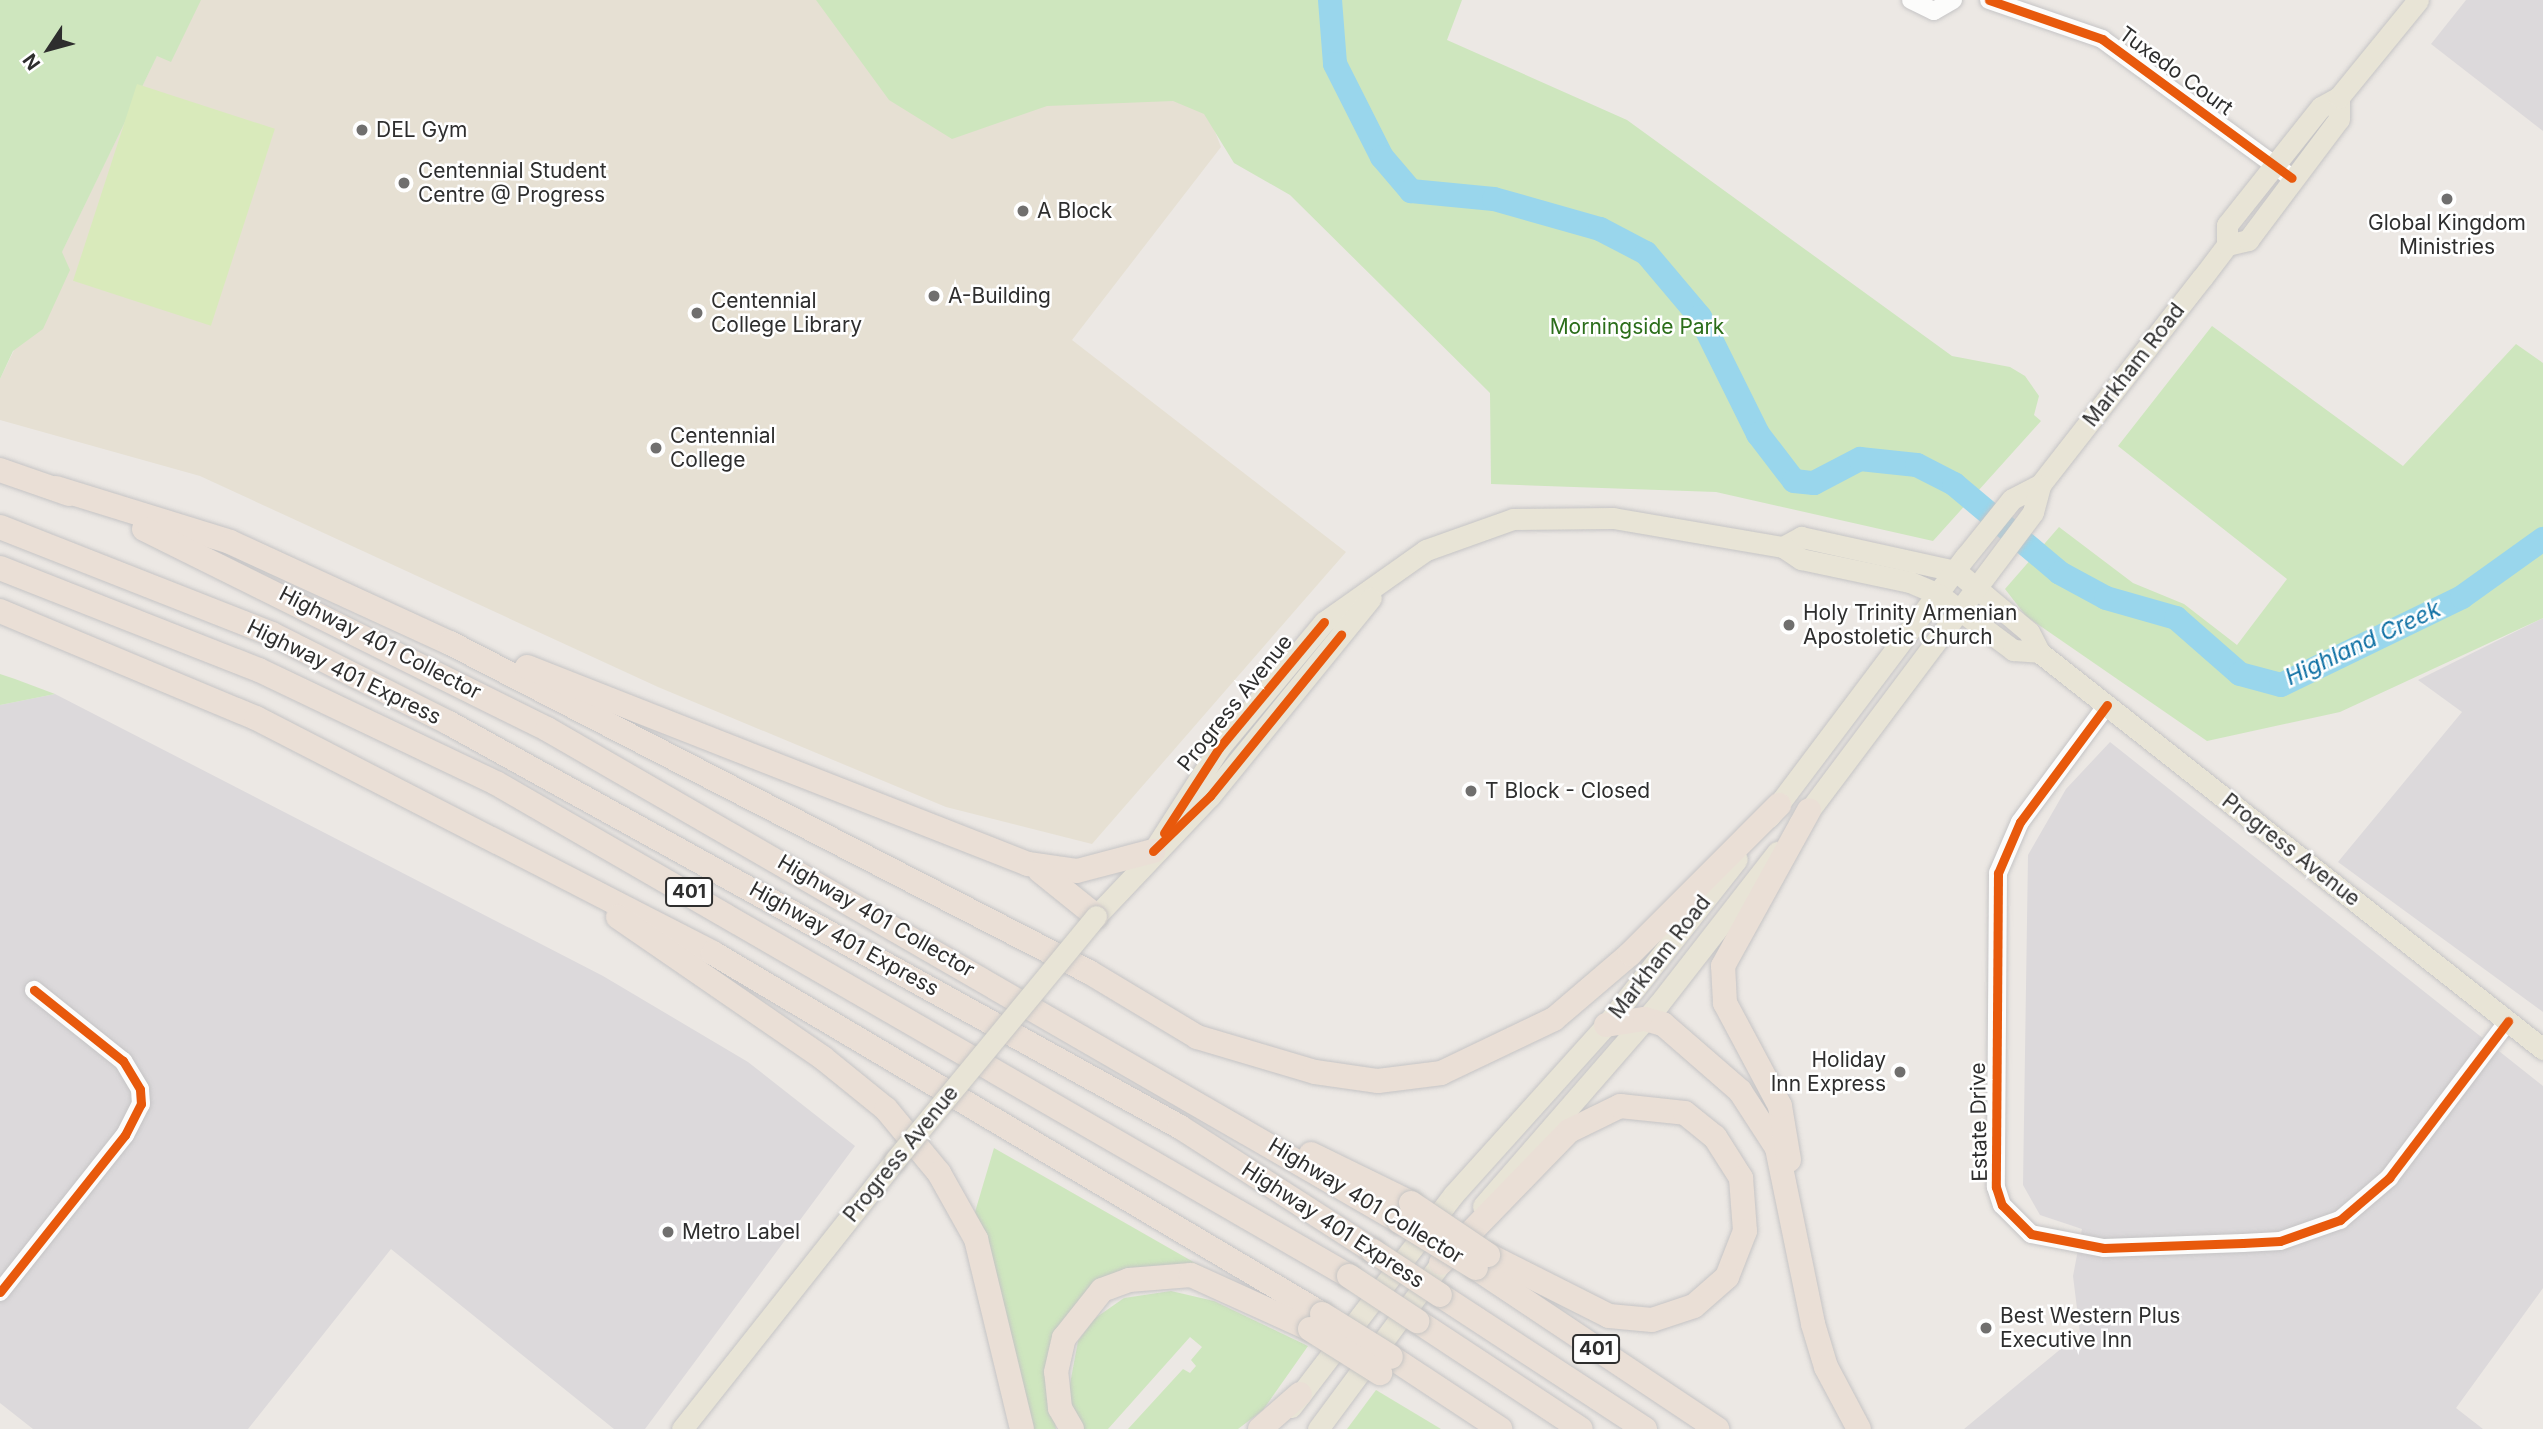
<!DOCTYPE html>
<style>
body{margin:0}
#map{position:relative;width:2543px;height:1429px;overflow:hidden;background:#ece8e4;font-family:Inter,sans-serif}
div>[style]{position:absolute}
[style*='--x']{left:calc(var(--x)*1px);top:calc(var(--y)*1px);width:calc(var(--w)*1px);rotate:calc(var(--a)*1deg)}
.industrial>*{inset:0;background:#dcd9db}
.education>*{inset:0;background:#e6e0d3}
.green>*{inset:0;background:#cee6be}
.pitch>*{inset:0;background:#d9eabb;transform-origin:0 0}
.river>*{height:24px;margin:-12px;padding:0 12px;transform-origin:12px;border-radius:12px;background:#99d6ec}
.roads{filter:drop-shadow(0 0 2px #c5c4c5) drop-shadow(0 0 2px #c5c4c5)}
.minor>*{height:18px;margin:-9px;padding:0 9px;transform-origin:9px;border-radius:9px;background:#fcfcfb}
.major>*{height:21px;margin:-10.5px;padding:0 10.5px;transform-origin:10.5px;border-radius:10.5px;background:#e8e4d6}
.highway>*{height:24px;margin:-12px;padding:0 12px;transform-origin:12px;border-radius:12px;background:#eadfd6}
.bridges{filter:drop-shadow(0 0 2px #c6c5c4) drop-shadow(0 0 2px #c6c5c4)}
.major-bridge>*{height:21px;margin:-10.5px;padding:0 10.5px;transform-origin:10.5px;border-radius:10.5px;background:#e8e4d6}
.highway-bridge>*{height:24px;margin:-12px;padding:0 12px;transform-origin:12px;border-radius:12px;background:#eadfd6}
.cycleway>*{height:9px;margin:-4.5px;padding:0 4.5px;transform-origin:4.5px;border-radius:4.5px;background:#e8590c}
.dots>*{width:19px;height:19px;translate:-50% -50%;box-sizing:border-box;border:4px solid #fff;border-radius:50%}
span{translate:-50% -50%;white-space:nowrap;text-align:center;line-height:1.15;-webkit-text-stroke:5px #fff;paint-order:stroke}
.shield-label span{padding:2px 5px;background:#fff;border:2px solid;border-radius:5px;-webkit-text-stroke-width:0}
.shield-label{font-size:19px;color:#2e2e2e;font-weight:700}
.street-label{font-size:21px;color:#2e2e2e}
.poi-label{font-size:21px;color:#2e2e2e}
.left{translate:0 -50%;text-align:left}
.right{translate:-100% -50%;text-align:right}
.park-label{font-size:21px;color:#2c6e1b}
.water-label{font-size:23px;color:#0d6fa3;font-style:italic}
.north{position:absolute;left:14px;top:14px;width:70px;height:70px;-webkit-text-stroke:5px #fff;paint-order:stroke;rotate:234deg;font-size:19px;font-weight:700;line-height:28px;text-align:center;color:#2e2e2e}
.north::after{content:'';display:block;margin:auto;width:24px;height:32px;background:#2e2e2e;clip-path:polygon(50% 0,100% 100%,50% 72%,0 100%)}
</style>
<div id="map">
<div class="industrial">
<i style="clip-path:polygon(2466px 0,2543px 0,2543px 131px,2431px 44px)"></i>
<i style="clip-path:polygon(2543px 618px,2543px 1012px,2338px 862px,2462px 712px,2418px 680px)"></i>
<i style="clip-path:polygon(55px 694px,603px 976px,748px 1062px,855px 1146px,645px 1429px,614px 1429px,391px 1249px,248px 1429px,33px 1429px,0 1403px,0 705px)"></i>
<i style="clip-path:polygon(2110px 742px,2543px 1086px,2543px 1288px,2456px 1408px,2483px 1429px,1964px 1429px,2080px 1333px,2073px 1276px,2082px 1229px,2040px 1215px,2023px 1185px,2028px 855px,2066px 789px)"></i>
</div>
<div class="education">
<i style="clip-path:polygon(184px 0,826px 0,1197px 85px,1221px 147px,1072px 340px,1346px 552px,1092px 844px,946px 807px,658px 687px,200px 476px,0 420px,0 379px)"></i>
</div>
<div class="green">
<i style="clip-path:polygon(0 0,201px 0,171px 62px,157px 56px,62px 252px,70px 270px,43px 329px,13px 351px,0 379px)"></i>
<i style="clip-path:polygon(816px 0,1462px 0,1447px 40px,1627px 120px,1952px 356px,2010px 367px,2025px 376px,2039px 396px,2034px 415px,2041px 421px,1933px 541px,1716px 492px,1491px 484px,1490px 393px,1290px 195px,1234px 163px,1204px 114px,1173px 101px,1047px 106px,952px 139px,889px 100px)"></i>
<i style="clip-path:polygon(2212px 326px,2403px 466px,2516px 344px,2543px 363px,2543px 618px,2340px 712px,2207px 741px,2026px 616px,2005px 589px,2059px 527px,2133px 583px,2184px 604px,2237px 645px,2287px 579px,2118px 446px)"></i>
<i style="clip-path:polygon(0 674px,15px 679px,55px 694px,0 705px)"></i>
<i style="clip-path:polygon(994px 1148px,1211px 1272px,1108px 1282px,1046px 1371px,1056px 1429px,1031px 1429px,998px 1283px,975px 1212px)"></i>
<i style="clip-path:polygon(1171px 1291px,1214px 1301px,1308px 1346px,1263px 1410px,1238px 1429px,1128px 1429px,1183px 1369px,1190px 1373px,1196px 1366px,1191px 1360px,1202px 1347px,1190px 1337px,1108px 1429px,1078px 1429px,1067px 1400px,1078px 1341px,1094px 1319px,1124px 1298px)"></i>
<i style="clip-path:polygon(1376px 1390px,1441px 1429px,1347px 1429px)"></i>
</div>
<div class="pitch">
<i style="left:137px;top:84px;width:145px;height:207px;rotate:18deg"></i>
</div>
<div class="river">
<i style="--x:1330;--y:0;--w:64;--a:85.5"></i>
<i style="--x:1335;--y:64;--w:104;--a:63.2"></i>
<i style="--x:1382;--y:157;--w:45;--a:49.5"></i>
<i style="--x:1411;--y:191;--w:83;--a:5.5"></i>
<i style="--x:1494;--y:199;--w:110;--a:15.8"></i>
<i style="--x:1600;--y:229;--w:52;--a:27.6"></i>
<i style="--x:1646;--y:253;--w:84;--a:49.8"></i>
<i style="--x:1700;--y:317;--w:131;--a:63.6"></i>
<i style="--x:1758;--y:434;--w:59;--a:52.5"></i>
<i style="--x:1794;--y:481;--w:20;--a:6"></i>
<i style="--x:1814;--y:483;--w:52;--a:-27.6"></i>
<i style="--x:1860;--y:459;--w:57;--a:6"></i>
<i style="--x:1917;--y:465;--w:42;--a:27.2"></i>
<i style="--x:1954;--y:484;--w:138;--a:40"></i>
<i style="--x:2060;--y:573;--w:52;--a:28.5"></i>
<i style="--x:2106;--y:598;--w:73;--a:15.9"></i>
<i style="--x:2176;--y:618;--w:85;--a:41.2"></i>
<i style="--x:2240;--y:674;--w:42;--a:15"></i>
<i style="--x:2281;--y:685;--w:201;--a:-25.9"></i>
<i style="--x:2462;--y:597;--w:100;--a:-35.6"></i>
</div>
<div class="roads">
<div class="minor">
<i style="--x:1911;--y:0;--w:25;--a:26"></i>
<i style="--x:1934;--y:11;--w:22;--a:-30"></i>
<i style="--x:1989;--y:0;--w:120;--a:19"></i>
<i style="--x:2102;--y:39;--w:235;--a:36.2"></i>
<i style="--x:2107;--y:705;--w:146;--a:126.6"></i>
<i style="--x:2020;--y:822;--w:56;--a:113.3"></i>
<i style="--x:1998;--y:873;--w:314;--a:90.4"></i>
<i style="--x:1996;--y:1187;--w:19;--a:72"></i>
<i style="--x:2002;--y:1205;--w:41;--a:45"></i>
<i style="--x:2031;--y:1234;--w:74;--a:10.9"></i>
<i style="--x:2104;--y:1248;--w:139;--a:-2.1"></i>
<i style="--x:2243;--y:1243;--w:37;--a:-3"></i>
<i style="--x:2280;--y:1241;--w:64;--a:-19.3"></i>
<i style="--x:2340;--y:1220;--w:65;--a:-40.6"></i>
<i style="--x:2389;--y:1178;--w:197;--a:-52.8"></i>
<i style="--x:0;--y:1292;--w:201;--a:-51.5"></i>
<i style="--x:125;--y:1135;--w:35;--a:-63"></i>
<i style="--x:141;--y:1104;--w:15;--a:-94"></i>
<i style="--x:140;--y:1089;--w:33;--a:-121"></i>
<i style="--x:123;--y:1061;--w:114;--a:-141.4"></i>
</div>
<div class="major">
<i style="--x:2227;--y:245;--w:22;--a:-13"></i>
<i style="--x:2248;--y:240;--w:151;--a:-53.1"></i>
<i style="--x:2339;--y:119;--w:22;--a:-90"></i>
<i style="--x:1783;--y:547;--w:21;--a:-29"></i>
<i style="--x:1801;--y:537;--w:159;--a:12.4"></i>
<i style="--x:1956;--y:571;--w:95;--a:39.9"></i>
<i style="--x:2029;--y:632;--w:22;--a:63"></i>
<i style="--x:2039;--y:652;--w:642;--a:38.23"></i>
<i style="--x:1769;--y:817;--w:327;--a:-53"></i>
<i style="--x:1966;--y:556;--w:73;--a:-51.1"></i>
<i style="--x:2012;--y:499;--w:31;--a:-27"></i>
<i style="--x:2040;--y:485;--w:263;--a:-52"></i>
<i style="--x:2202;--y:278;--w:41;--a:-52.9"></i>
<i style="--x:2227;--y:245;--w:20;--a:-90"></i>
<i style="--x:2227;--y:225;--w:151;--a:-51.5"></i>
<i style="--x:2321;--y:107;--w:21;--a:-29"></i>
<i style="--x:2339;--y:97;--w:125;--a:-50.8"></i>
<i style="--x:1799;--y:824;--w:390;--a:-53.1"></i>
<i style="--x:2033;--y:512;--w:28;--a:-75"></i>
<i style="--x:1153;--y:851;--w:122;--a:-57.3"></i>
<i style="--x:1219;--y:748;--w:164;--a:-50.2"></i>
<i style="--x:1324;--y:622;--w:125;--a:-35.2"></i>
<i style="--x:1426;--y:550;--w:92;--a:-19.6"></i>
<i style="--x:1513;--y:519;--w:100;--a:-0.6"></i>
<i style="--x:1613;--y:518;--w:172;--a:9.7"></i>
<i style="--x:1783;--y:547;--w:22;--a:34"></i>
<i style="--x:1801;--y:559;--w:111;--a:11.9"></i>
<i style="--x:1910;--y:582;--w:30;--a:23"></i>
<i style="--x:1938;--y:594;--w:94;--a:36.7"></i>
<i style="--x:2013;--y:650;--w:26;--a:4"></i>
<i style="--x:1096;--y:916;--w:166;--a:-46.5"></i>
<i style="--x:1210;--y:796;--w:255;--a:-50.9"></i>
<i style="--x:1483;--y:1206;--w:267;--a:-49"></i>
<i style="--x:1658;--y:1005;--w:194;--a:-52.1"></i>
<i style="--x:1291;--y:1407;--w:268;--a:-52.6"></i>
<i style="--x:1454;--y:1194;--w:227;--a:-48"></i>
<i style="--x:1606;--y:1025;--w:211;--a:-51.7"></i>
<i style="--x:682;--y:1429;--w:343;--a:-51.6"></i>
<i style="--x:1318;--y:1429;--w:224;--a:-53.5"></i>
</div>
<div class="highway">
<i style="--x:0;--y:470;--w:73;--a:19.2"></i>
<i style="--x:56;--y:488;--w:182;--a:17.2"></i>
<i style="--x:230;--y:542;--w:242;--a:24.7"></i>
<i style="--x:450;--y:643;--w:719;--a:27.24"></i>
<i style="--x:1089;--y:972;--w:126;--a:31"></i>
<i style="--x:1197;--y:1037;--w:123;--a:16.5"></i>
<i style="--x:1315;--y:1072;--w:64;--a:8.1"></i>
<i style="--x:1378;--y:1081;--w:64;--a:-7.2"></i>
<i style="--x:1441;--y:1073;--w:125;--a:-25.5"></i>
<i style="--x:1554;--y:1019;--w:100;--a:-40.5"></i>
<i style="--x:1630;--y:954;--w:211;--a:-45"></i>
<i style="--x:0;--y:527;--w:292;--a:21.5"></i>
<i style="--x:272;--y:634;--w:198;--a:26.7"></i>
<i style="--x:449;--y:723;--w:835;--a:28.93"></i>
<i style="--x:1180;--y:1127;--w:229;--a:32.7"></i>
<i style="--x:144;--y:529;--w:450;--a:26.4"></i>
<i style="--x:547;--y:729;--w:984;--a:30"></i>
<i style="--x:0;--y:568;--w:278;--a:21.5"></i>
<i style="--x:259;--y:670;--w:263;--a:25.5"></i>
<i style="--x:496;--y:783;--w:985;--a:30.03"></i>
<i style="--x:0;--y:611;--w:277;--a:22.7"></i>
<i style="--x:256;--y:718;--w:514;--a:27.21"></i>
<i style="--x:713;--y:953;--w:708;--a:30.66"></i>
<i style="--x:527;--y:667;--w:538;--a:21.47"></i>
<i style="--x:1028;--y:864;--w:49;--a:8.1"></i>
<i style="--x:1077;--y:871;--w:79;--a:-14.7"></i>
<i style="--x:1040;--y:871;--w:72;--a:38.8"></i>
<i style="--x:618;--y:917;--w:249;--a:34.5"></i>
<i style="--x:823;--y:1058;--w:81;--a:39"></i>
<i style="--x:886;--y:1109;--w:83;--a:50.4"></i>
<i style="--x:939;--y:1173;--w:76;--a:60.7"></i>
<i style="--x:976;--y:1239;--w:195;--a:76.4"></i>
<i style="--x:1606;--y:1025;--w:39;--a:-9"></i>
<i style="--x:1645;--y:1019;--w:19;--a:16"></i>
<i style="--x:1663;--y:1024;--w:102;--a:41"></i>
<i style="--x:1740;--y:1091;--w:68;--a:57"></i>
<i style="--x:1777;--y:1148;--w:180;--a:78.4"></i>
<i style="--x:1813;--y:1324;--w:45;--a:73.2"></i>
<i style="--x:1826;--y:1367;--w:70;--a:62"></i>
<i style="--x:1311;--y:1154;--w:111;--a:26.1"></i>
<i style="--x:1789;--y:1160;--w:55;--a:-99.5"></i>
<i style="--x:1780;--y:1106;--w:117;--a:-118.1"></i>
<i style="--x:1725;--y:1003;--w:37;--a:-93"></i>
<i style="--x:1723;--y:966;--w:178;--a:-61.1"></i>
<i style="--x:1441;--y:1263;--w:184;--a:-45.9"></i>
<i style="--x:1569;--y:1131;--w:57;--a:-26.1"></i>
<i style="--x:1620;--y:1106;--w:65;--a:6.1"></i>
<i style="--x:1685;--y:1113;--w:38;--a:39"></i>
<i style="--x:1715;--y:1137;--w:49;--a:57.6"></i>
<i style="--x:1741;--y:1178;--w:53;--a:85.7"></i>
<i style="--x:1745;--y:1231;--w:49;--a:111.4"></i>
<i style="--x:1727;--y:1277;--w:44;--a:138.7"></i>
<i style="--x:1694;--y:1306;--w:44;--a:161.6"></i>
<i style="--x:1652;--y:1320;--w:43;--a:-174.7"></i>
<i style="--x:1609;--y:1316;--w:136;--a:-153.2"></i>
<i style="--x:1476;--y:1268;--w:290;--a:33.7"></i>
<i style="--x:1440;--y:1295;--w:245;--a:33.2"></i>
<i style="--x:1417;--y:1321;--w:196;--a:33.4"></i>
<i style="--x:1391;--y:1357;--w:131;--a:33.4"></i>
<i style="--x:1072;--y:1429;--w:24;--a:-120"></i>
<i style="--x:1060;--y:1408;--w:36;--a:-96"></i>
<i style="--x:1056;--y:1372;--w:35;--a:-77"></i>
<i style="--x:1064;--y:1338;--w:61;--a:-51.6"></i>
<i style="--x:1102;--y:1290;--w:29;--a:-20"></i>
<i style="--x:1129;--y:1280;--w:62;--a:-4.6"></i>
<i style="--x:1191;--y:1275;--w:131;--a:24.4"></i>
<i style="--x:1260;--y:1429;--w:53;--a:-41.2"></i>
</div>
</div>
<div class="bridges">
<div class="major-bridge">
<i style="--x:895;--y:1160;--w:316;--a:-50.5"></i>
</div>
<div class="highway-bridge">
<i style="--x:1411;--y:1203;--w:93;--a:34"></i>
<i style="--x:1399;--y:1221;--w:90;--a:31.4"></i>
<i style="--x:1373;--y:1251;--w:80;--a:33.3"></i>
<i style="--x:1349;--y:1276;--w:82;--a:33.5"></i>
<i style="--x:1322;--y:1314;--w:81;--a:31.9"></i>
<i style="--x:1310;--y:1329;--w:83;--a:32.2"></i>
</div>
</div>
<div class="cycleway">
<i style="--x:1989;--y:0;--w:120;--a:19"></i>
<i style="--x:2102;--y:39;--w:235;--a:36.2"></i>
<i style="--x:2107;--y:705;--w:146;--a:126.6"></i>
<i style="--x:2020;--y:822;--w:56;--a:113.3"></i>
<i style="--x:1998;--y:873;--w:314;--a:90.4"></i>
<i style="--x:1996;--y:1187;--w:19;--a:72"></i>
<i style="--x:2002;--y:1205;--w:41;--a:45"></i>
<i style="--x:2031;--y:1234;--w:74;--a:10.9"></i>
<i style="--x:2104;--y:1248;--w:139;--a:-2.1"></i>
<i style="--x:2243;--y:1243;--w:37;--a:-3"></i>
<i style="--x:2280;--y:1241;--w:64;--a:-19.3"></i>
<i style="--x:2340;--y:1220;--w:65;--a:-40.6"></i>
<i style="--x:2389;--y:1178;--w:197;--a:-52.8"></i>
<i style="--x:1164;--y:833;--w:101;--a:-57.1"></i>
<i style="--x:1219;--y:748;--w:164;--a:-50.2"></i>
<i style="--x:1153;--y:851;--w:79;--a:-44"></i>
<i style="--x:1210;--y:796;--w:208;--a:-50.9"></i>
<i style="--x:0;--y:1292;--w:201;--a:-51.5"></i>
<i style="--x:125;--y:1135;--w:35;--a:-63"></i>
<i style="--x:141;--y:1104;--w:15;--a:-94"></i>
<i style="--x:140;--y:1089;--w:33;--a:-121"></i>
<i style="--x:123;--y:1061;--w:114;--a:-141.4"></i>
</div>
<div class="dots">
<i style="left:362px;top:130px;background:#706f6e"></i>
<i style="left:404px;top:183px;background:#706f6e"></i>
<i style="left:2447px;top:199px;background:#706f6e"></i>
<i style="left:1023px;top:211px;background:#706f6e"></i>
<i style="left:934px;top:296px;background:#706f6e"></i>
<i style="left:697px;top:313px;background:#706f6e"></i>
<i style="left:656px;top:448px;background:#706f6e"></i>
<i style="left:1789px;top:625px;background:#706f6e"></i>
<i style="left:1471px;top:791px;background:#706f6e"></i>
<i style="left:1900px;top:1072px;background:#706f6e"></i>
<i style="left:668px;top:1232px;background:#706f6e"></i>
<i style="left:1986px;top:1328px;background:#706f6e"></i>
</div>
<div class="shield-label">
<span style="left:689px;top:892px">401</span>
<span style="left:1596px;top:1349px">401</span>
</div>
<div class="street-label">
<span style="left:2176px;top:71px;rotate:36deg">Tuxedo Court</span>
<span style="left:2134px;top:365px;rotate:-52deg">Markham Road</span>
<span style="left:380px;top:643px;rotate:27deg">Highway 401 Collector</span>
<span style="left:344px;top:672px;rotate:26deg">Highway 401 Express</span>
<span style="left:1235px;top:703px;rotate:-51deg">Progress Avenue</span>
<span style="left:2291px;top:850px;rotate:38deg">Progress Avenue</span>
<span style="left:876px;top:916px;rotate:30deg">Highway 401 Collector</span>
<span style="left:844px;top:939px;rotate:29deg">Highway 401 Express</span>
<span style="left:1660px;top:957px;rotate:-52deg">Markham Road</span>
<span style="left:1979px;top:1122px;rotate:-91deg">Estate Drive</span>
<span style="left:901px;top:1154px;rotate:-51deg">Progress Avenue</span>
<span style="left:1366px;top:1201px;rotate:31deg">Highway 401 Collector</span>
<span style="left:1333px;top:1225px;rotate:33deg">Highway 401 Express</span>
</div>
<div class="poi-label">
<span class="left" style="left:376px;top:130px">DEL Gym</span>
<span class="left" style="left:418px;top:183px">Centennial Student<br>Centre @ Progress</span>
<span class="left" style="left:1037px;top:211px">A Block</span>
<span style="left:2447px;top:235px">Global Kingdom<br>Ministries</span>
<span class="left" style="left:948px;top:296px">A-Building</span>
<span class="left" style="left:711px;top:313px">Centennial<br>College Library</span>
<span class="left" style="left:670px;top:448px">Centennial<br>College</span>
<span class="left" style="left:1803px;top:625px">Holy Trinity Armenian<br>Apostoletic Church</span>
<span class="left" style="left:1485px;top:791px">T Block - Closed</span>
<span class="right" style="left:1886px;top:1072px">Holiday<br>Inn Express</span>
<span class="left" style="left:682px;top:1232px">Metro Label</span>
<span class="left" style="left:2000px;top:1328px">Best Western Plus<br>Executive Inn</span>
</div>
<div class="park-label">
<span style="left:1637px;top:327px">Morningside Park</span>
</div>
<div class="water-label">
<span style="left:2363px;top:643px;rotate:-25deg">Highland Creek</span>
</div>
<div class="north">N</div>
</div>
